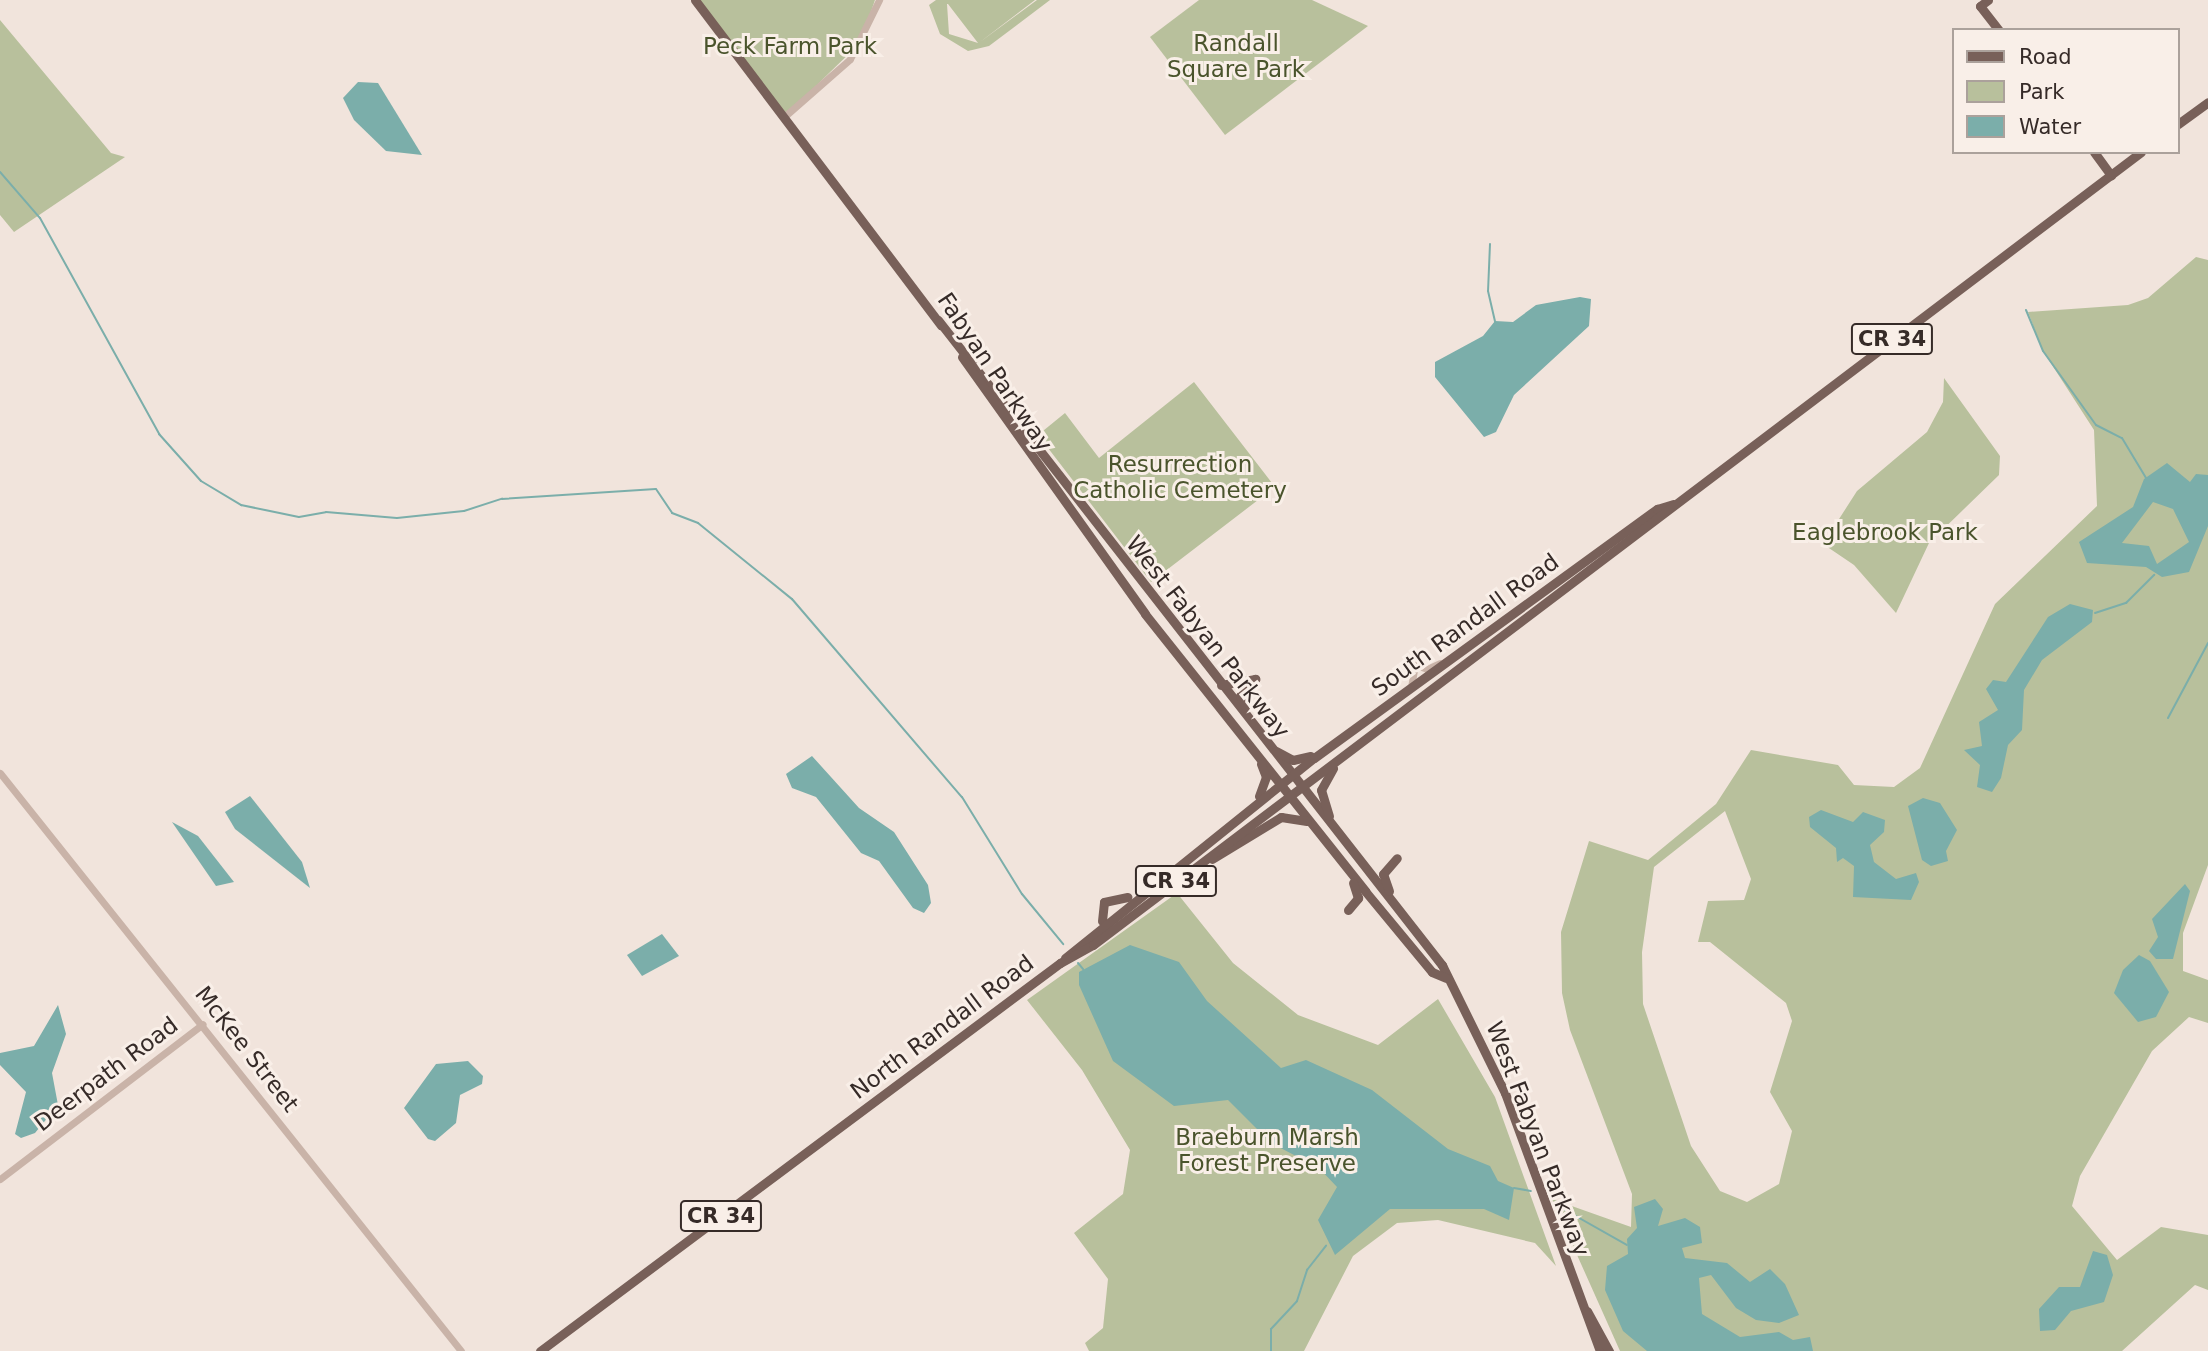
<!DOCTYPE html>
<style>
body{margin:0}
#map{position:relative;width:2208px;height:1351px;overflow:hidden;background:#f1e4dc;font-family:"DejaVu Sans",sans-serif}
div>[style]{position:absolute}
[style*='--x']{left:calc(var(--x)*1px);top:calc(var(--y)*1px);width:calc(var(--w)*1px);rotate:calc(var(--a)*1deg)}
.green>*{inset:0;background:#b8c09c}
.water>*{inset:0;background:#7baeaa}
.stream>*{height:2px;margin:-1px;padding:0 1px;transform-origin:1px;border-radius:1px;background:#7baeaa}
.minor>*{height:7px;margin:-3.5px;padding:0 3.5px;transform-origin:3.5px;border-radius:3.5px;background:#c9b3a8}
.major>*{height:9px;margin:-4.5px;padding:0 4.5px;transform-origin:4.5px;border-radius:4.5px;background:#786059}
span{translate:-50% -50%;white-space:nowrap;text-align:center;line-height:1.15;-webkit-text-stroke:6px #f9efe8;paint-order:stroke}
.shield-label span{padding:2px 5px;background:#f9efe8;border:2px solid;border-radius:5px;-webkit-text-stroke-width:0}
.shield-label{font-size:21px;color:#362b28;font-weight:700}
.park-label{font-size:23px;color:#4a542c}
.street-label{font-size:23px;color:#362b28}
.legend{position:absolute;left:1952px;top:28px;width:228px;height:126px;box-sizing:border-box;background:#f9efe8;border:2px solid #aba19b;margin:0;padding:9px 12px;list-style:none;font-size:21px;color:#362b28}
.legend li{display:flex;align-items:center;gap:14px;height:35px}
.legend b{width:35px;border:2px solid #aba19b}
</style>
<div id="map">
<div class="green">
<i style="clip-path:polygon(696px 0,875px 0,860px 43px,785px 116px)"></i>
<i style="clip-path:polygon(evenodd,936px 0,1035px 0,980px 42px,1037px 0,1050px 0,989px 46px,968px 51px,940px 34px,929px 5px,936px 0,947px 4px,948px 4px,978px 43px,949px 34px,947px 4px)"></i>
<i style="clip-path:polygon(1199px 0,1312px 0,1368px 26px,1225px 135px,1150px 37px)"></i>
<i style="clip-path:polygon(0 20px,111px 153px,125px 157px,14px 232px,0 215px)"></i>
<i style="clip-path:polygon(evenodd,2196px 257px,2208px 260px,2208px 865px,2183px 933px,2183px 971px,2208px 980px,2208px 1023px,2189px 1017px,2152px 1051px,2080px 1176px,2072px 1206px,2117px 1260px,2161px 1227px,2208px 1235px,2208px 1290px,2195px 1285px,2122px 1351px,1620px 1351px,1552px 1199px,1631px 1227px,1632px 1194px,1570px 1030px,1562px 993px,1561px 932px,1589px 841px,1648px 860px,1716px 804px,1751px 750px,1838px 765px,1854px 785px,1894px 787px,1920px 768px,1995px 604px,2097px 506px,2094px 430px,2043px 351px,2028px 312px,2128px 305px,2148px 298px,2196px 257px,1725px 811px,1751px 879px,1744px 900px,1708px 901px,1698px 942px,1710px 942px,1786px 1003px,1792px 1021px,1770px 1092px,1792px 1131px,1779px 1184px,1747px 1202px,1720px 1191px,1691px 1146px,1643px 1004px,1642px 952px,1654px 867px,1725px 811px)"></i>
<i style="clip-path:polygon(1944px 378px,2000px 456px,1999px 475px,1929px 543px,1896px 613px,1854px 565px,1823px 544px,1857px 491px,1927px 432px,1943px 402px)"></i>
<i style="clip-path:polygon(1194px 382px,1275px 487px,1151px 582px,1038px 435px,1065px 413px,1099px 458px)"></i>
<i style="clip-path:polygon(1177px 893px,1233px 963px,1298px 1015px,1378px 1045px,1438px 999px,1495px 1097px,1556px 1266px,1535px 1243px,1438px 1220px,1397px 1223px,1353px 1256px,1304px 1351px,1089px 1351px,1085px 1343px,1103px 1328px,1108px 1279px,1074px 1233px,1123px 1194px,1130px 1150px,1082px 1070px,1027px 1000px)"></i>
</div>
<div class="water">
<i style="clip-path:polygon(358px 82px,378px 83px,422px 155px,386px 151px,354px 120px,343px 98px)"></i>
<i style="clip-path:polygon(1580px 297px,1591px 299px,1589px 326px,1514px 395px,1496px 432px,1484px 437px,1435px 377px,1435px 362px,1483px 336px,1495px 321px,1513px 322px,1536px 305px)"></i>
<i style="clip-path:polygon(evenodd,2167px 463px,2190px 482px,2196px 474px,2208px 475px,2208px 526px,2189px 572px,2162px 577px,2146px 567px,2087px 563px,2079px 542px,2133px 507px,2144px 479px,2167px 463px,2153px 502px,2173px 509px,2189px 542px,2157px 564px,2149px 546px,2122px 543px,2153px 502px)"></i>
<i style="clip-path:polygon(2070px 604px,2093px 610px,2092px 622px,2042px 660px,2024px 690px,2022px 730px,2008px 745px,2001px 778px,1992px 792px,1977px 787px,1980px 765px,1964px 750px,1982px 746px,1979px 722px,1998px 710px,1986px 689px,1993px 680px,2006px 682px,2048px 617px)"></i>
<i style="clip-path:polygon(812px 756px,859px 808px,894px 832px,928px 885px,931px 903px,924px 913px,913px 908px,879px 861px,861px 853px,816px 797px,792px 788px,786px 774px)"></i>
<i style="clip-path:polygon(250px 796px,302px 862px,310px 888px,235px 829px,225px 812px)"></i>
<i style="clip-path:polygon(1923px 798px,1940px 803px,1957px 830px,1946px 851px,1948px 861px,1931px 866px,1922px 860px,1908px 806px)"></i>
<i style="clip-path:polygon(1821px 810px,1853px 822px,1863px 812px,1885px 820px,1884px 832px,1870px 845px,1874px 862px,1896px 879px,1916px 873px,1919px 882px,1911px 900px,1853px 897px,1854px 866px,1843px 858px,1837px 862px,1836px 848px,1810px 827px,1809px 817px)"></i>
<i style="clip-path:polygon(172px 822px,198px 836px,234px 882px,216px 886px)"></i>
<i style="clip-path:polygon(2185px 884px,2190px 891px,2173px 959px,2156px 959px,2149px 951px,2158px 937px,2152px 919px)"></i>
<i style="clip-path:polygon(662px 934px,679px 956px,642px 976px,627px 955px)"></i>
<i style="clip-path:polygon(1130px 945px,1179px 962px,1207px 1001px,1281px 1068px,1306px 1060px,1372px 1090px,1448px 1149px,1490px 1166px,1498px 1181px,1514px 1188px,1509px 1220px,1484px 1209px,1390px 1209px,1335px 1255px,1318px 1220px,1337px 1187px,1319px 1168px,1271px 1143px,1228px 1100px,1174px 1106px,1113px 1061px,1079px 985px,1079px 972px)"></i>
<i style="clip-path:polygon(2139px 955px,2150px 961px,2169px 992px,2156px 1017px,2138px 1022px,2114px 993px,2123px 970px)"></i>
<i style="clip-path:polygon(58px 1005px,66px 1034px,52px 1073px,58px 1105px,35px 1133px,21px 1138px,15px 1134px,26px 1092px,0 1065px,0 1053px,34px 1046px)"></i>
<i style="clip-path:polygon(468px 1061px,483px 1076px,482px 1084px,460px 1095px,456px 1123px,435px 1141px,428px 1139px,404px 1108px,436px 1064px)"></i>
<i style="clip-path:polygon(1655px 1199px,1663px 1209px,1658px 1226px,1685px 1218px,1700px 1227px,1702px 1243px,1682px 1248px,1685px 1258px,1727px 1263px,1750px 1282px,1770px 1269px,1785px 1284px,1799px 1315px,1779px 1323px,1756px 1320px,1736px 1308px,1711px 1275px,1699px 1278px,1702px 1314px,1740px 1337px,1779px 1332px,1793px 1340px,1810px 1337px,1813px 1351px,1647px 1351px,1623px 1331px,1605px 1290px,1607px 1266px,1628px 1254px,1627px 1239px,1637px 1228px,1634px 1207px)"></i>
<i style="clip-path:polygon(2093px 1251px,2107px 1255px,2113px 1275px,2104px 1302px,2071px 1311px,2055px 1330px,2040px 1331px,2039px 1309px,2059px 1287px,2080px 1287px)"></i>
</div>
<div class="stream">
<i style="--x:0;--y:172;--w:61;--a:49"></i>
<i style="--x:40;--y:218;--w:247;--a:61.1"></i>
<i style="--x:159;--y:434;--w:63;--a:48.2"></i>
<i style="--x:201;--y:481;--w:47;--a:31"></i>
<i style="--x:241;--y:505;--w:59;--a:11.7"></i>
<i style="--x:299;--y:517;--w:27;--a:-10"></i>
<i style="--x:326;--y:512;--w:71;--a:4.8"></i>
<i style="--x:397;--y:518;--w:67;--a:-6"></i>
<i style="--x:464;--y:511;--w:40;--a:-18"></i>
<i style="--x:502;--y:499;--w:154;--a:-3.7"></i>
<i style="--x:656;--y:489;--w:29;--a:56"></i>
<i style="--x:672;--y:513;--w:28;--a:21"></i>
<i style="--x:698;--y:523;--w:121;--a:39"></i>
<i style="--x:792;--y:599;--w:261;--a:49.4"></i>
<i style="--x:962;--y:797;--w:114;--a:58.3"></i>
<i style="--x:1022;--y:894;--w:65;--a:50.6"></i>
<i style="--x:1490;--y:244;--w:47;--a:92.4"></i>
<i style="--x:1488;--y:291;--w:31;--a:77"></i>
<i style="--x:2026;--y:310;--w:44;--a:67.5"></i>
<i style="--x:2043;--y:351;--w:91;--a:54.4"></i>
<i style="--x:2096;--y:425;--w:29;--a:27"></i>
<i style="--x:2122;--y:438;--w:47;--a:59"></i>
<i style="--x:2095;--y:613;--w:33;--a:-18"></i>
<i style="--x:2126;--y:603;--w:40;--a:-45"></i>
<i style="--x:2168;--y:718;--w:85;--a:-61.9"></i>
<i style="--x:1078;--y:963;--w:8;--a:50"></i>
<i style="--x:1514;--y:1188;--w:17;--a:10"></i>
<i style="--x:1558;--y:1206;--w:79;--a:29.5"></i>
<i style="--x:1271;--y:1351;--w:22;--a:-90"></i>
<i style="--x:1271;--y:1329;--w:38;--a:-47"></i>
<i style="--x:1297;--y:1301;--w:33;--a:-72"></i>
<i style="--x:1307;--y:1270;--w:31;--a:-52"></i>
</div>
<div class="minor">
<i style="--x:785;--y:116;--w:86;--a:-41.2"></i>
<i style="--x:850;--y:59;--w:66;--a:-63.8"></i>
<i style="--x:1411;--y:687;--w:22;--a:-80"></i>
<i style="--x:1415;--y:665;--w:13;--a:18"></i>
<i style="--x:1427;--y:669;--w:14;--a:-25"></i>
<i style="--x:0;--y:773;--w:739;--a:51.42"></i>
<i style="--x:0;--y:1179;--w:255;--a:-37.4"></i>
</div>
<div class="major">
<i style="--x:695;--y:0;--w:408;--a:52.9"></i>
<i style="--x:1988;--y:0;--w:10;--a:143"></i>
<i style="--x:1980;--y:6;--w:31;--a:52"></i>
<i style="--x:2178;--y:124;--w:37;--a:-36"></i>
<i style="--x:2094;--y:152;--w:29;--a:54"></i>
<i style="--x:938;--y:320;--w:819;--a:52"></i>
<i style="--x:1442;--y:965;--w:143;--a:63.8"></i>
<i style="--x:1505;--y:1093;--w:275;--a:69.8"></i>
<i style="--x:962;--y:357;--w:315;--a:54.5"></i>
<i style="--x:1145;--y:614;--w:354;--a:51.5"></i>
<i style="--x:1365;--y:891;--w:105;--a:50.4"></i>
<i style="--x:1432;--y:972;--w:15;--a:23"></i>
<i style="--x:1221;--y:685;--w:35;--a:-10"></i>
<i style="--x:1246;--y:708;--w:13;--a:-117"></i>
<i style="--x:1240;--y:696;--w:23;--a:-49"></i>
<i style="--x:1276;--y:751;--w:19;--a:28"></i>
<i style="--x:1293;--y:760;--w:18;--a:-13"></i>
<i style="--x:1259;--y:796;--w:20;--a:-70"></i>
<i style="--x:1266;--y:777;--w:14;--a:-111"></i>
<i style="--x:1329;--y:816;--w:27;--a:-107"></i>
<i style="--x:1321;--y:790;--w:25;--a:-61"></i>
<i style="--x:1212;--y:859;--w:81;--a:-31.3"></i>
<i style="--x:1281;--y:817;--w:26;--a:9"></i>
<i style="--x:1389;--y:891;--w:18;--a:-109"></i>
<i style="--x:1383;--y:874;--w:21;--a:-49"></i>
<i style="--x:1348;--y:910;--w:16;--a:-50"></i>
<i style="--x:1358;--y:898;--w:16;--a:-108"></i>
<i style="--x:1102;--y:921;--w:19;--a:-84"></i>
<i style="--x:1104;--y:902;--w:24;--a:-12"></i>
<i style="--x:1065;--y:958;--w:319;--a:-38.8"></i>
<i style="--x:1314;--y:758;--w:424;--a:-36"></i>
<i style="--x:1657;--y:509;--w:17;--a:-17"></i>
<i style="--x:1587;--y:1311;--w:46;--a:61.2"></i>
<i style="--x:540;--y:1351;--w:649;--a:-36.73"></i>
<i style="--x:1060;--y:963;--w:38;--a:-29"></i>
<i style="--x:1093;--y:945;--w:1314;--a:-37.11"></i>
</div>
<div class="shield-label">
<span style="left:1892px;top:339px">CR 34</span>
<span style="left:1176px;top:881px">CR 34</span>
<span style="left:721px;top:1216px">CR 34</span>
</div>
<div class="park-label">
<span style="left:1236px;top:56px">Randall<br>Square Park</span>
<span style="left:790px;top:46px">Peck Farm Park</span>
<span style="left:1180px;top:477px">Resurrection<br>Catholic Cemetery</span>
<span style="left:1885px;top:532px">Eaglebrook Park</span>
<span style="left:1267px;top:1150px">Braeburn Marsh<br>Forest Preserve</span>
</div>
<div class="street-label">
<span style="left:995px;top:372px;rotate:56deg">Fabyan Parkway</span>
<span style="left:1465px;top:625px;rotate:-36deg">South Randall Road</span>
<span style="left:1208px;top:637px;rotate:52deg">West Fabyan Parkway</span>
<span style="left:942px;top:1027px;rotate:-37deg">North Randall Road</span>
<span style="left:247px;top:1049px;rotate:52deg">McKee Street</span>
<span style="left:106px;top:1074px;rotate:-37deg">Deerpath Road</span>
<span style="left:1538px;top:1139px;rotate:69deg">West Fabyan Parkway</span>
</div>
<ul class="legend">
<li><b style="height:9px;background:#786059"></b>Road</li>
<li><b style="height:19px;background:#b8c09c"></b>Park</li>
<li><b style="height:19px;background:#7baeaa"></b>Water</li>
</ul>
</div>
